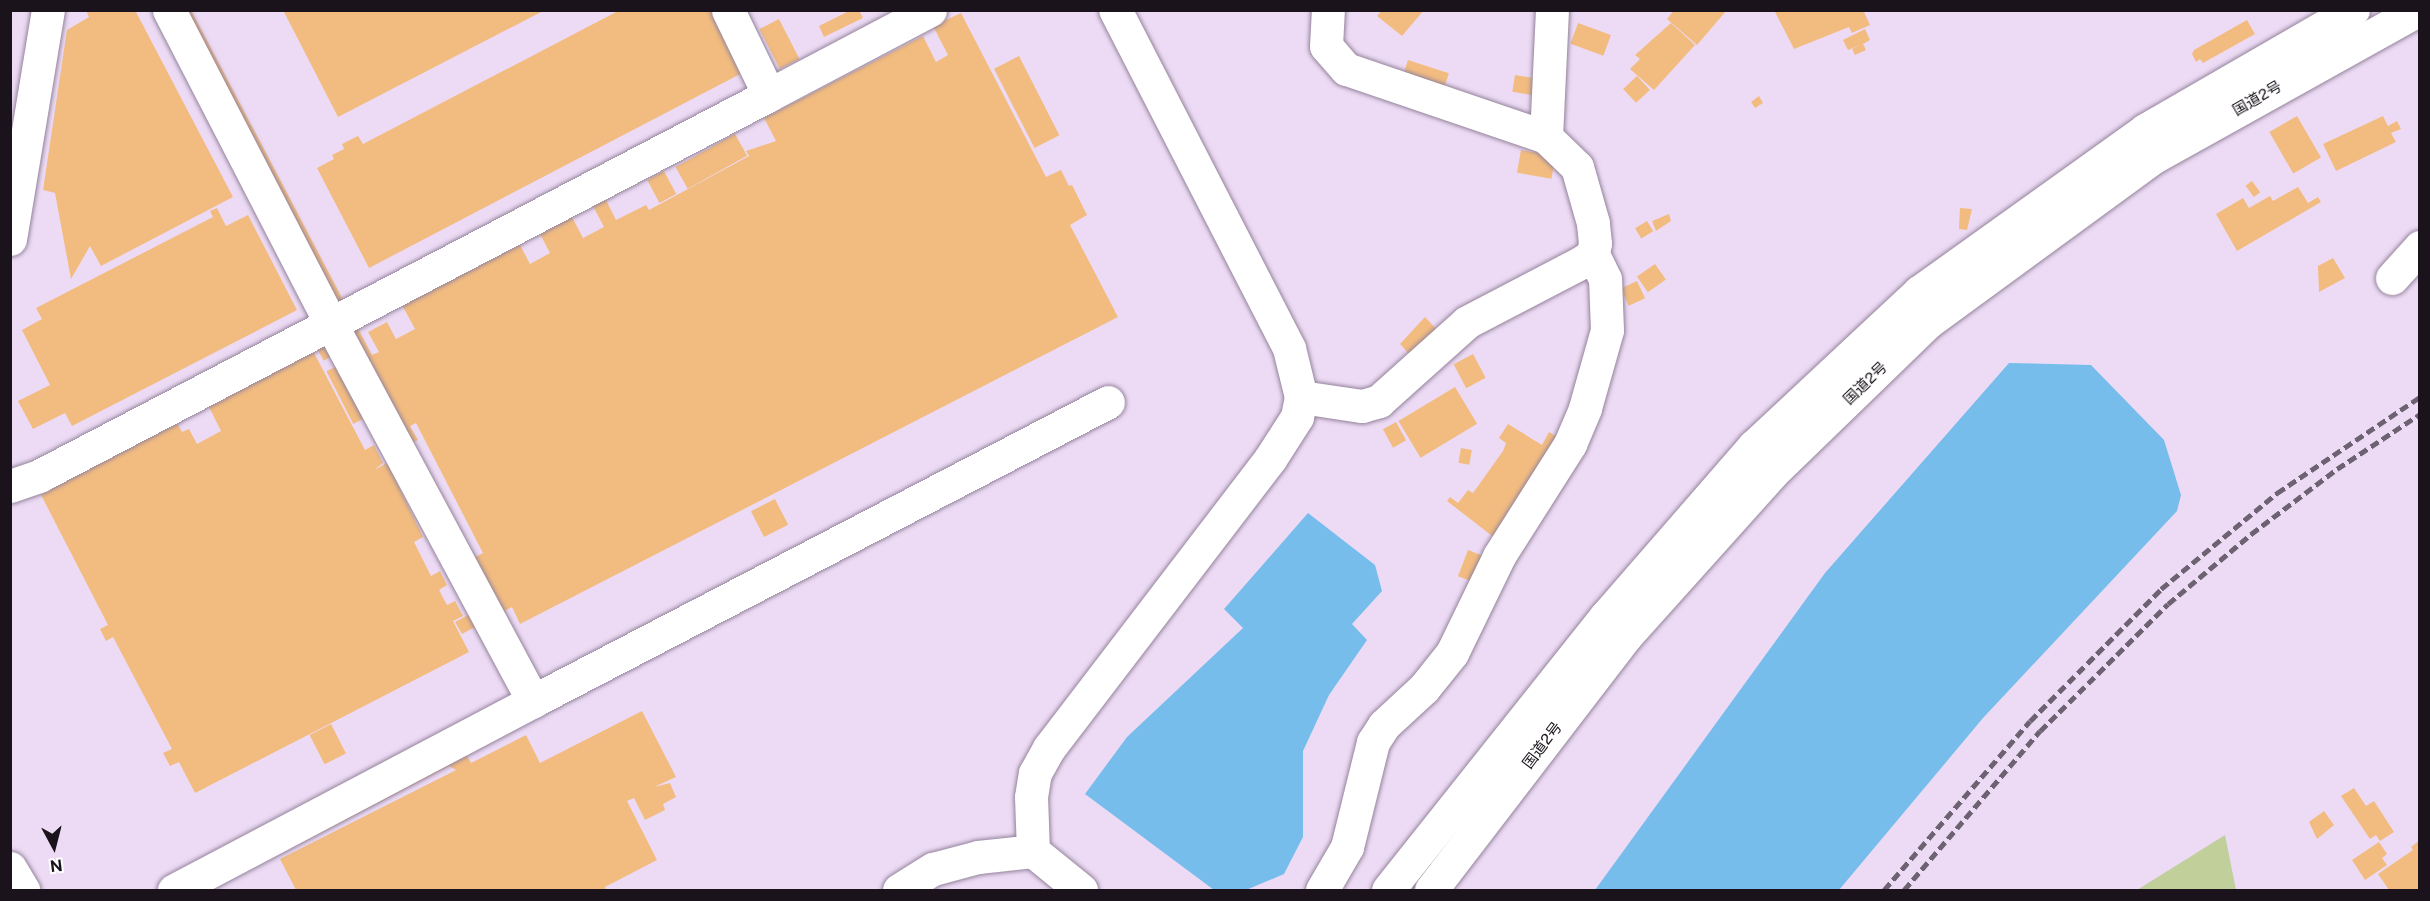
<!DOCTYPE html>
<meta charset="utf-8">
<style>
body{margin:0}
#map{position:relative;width:2430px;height:901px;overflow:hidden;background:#eddbf5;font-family:"Public Sans","Noto Sans JP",sans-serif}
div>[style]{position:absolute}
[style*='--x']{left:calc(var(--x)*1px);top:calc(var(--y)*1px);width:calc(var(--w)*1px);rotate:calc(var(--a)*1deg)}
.green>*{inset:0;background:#c1cf9b}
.water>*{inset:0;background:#76bdec}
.building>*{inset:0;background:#f2bc80;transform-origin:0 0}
.roads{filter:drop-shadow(0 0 2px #94839b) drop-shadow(0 0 2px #94839b)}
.minor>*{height:33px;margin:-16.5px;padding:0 16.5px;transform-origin:16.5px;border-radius:16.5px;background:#fff}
.highway>*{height:33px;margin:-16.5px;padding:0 16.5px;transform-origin:16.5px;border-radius:16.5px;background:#fff}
.rail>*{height:4.5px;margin-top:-2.25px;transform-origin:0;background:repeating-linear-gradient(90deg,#6d6272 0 9px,transparent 0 13.5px)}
span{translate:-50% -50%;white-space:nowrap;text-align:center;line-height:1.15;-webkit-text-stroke:4.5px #fff;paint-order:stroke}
.street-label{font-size:15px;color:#1a131c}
.frame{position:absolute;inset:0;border:12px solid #1a131c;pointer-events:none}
.north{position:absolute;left:24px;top:817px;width:60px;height:60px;-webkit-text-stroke:4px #fff;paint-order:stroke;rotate:173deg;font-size:16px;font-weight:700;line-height:24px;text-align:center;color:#1a131c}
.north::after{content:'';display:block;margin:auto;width:21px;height:27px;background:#1a131c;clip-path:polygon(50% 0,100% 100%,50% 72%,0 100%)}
</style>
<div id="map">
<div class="green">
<i style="clip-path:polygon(2225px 835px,2236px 890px,2137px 890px)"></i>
</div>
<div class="water">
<i style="clip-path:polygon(2009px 363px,2091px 365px,2164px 440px,2181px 495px,2177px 511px,1983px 718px,1839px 890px,1595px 890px,1825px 573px)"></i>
<i style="clip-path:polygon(1308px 513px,1375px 565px,1382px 591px,1352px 624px,1367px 640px,1329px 695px,1303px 751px,1303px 837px,1284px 874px,1246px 890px,1214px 890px,1085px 794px,1127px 737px,1243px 628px,1224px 609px)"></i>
</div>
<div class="building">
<i style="clip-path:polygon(86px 10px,135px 10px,233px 197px,101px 266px,90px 246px,71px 279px,55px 193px,43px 190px,67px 30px,89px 17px)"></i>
<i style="clip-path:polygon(183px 10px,191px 10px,372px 355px,379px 352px,368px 332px,387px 322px,396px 339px,415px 329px,402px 305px,520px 245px,530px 264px,550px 253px,540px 234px,572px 217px,583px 238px,604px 227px,593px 206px,606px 200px,616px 220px,646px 205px,649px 210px,749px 156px,746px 151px,776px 141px,764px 118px,923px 36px,936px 62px,948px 55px,933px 26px,961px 13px,1046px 177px,1061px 170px,1069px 186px,1072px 185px,1087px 215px,1070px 225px,1118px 317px,520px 624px,512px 607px,462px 634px,455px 622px,495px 601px,473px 558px,483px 553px,416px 423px,410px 426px,418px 440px,406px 446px)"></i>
<i style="clip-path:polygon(283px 10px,545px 10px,338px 117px)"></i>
<i style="clip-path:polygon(620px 10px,714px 10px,746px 71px,369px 268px,317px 168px,334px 159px,332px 155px,344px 149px,342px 144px,358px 136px,363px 144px)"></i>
<i style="clip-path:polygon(851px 10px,859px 10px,863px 18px,824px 37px,819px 26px)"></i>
<i style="clip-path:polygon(1382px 10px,1424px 10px,1402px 36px,1377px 16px)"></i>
<i style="clip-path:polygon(1674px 10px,1727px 10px,1697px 45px,1667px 19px)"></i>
<i style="clip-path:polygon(1774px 10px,1863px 10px,1870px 25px,1852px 33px,1849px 27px,1794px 49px)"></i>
<i style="left:779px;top:19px;width:45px;height:22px;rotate:63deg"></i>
<i style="clip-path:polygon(2247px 20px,2255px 34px,2203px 63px,2200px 59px,2196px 62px,2192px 54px,2194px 50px)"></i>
<i style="left:1578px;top:23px;width:35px;height:22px;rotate:20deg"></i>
<i style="clip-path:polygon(1671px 23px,1695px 45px,1654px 90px,1630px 69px,1640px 59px,1635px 55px)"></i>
<i style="clip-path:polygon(1865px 29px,1870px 40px,1863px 44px,1866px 50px,1855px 55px,1852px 49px,1860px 45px,1848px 50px,1843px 40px)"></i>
<i style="left:1019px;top:56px;width:89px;height:28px;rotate:63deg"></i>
<i style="left:1408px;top:60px;width:43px;height:20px;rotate:18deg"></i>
<i style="left:1515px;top:75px;width:20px;height:17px;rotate:9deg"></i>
<i style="left:1637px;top:76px;width:19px;height:19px;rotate:47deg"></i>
<i style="clip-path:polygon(1759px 96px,1763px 103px,1755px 108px,1751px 102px)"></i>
<i style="left:2297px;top:116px;width:48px;height:32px;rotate:60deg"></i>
<i style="clip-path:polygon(2383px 116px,2388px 126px,2397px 121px,2401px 129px,2391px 133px,2396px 142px,2336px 171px,2323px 144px)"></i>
<i style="left:735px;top:134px;width:25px;height:68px;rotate:61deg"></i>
<i style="left:1521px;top:150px;width:35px;height:23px;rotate:10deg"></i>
<i style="left:664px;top:171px;width:26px;height:19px;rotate:62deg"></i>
<i style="left:2252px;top:181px;width:14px;height:8px;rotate:54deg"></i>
<i style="clip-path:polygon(2298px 187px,2308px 203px,2318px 197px,2321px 202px,2237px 251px,2216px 214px,2243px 198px,2249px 208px,2270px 196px,2273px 201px)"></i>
<i style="clip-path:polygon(217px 208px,226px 226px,248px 215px,297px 310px,72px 426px,65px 413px,33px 429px,18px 401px,50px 385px,22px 330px,42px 319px,36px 308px,213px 217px,210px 211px)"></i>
<i style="clip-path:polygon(1960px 208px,1972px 209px,1967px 230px,1959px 229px)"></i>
<i style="clip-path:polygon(1669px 214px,1671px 221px,1656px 231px,1652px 221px)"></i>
<i style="left:1647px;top:221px;width:12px;height:14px;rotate:59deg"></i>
<i style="clip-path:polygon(2333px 258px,2345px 278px,2319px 292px,2318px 266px)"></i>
<i style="left:1655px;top:264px;width:19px;height:22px;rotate:55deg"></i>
<i style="left:1637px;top:281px;width:19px;height:18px;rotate:65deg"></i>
<i style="clip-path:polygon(1425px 317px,1439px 332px,1412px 357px,1400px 344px)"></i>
<i style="left:327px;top:344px;width:13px;height:11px;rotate:61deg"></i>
<i style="clip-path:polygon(313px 351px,365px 450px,374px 445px,383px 463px,374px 470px,387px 463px,400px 489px,423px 537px,414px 542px,431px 576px,440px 571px,447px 585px,439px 590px,447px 605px,455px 601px,463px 616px,453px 621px,469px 652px,195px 793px,179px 762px,170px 766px,163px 753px,172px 749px,113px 637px,106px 641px,100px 629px,108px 625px,39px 491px,176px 421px,182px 432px,189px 429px,197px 444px,221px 431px,208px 405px)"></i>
<i style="left:1473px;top:354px;width:27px;height:22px;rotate:62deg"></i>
<i style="left:339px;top:365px;width:59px;height:14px;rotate:63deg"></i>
<i style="left:1455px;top:387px;width:43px;height:66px;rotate:59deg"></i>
<i style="left:1396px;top:422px;width:21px;height:15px;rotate:61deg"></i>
<i style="clip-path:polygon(1508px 424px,1542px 445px,1549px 432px,1559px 438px,1496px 539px,1447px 501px,1450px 497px,1458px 503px,1468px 490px,1473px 493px,1503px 451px,1506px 443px,1499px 438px)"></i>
<i style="left:1461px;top:448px;width:11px;height:15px;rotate:10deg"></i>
<i style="left:775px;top:499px;width:29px;height:27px;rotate:63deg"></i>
<i style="left:1468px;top:550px;width:22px;height:28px;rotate:21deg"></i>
<i style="clip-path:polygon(642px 711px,676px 777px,654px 787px,670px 783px,676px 797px,663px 804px,665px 810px,645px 820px,634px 798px,627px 801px,657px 860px,605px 887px,606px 890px,296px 890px,280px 859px,456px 770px,449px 766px,288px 850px,287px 847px,448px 762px,467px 756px,471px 763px,526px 735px,540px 763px)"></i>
<i style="left:331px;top:724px;width:33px;height:24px;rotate:63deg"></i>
<i style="clip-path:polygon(2354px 788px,2366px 806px,2374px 801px,2394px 832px,2380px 841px,2376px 835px,2370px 839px,2341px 796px)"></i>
<i style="clip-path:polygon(2324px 811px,2334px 825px,2317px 839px,2309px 822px)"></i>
<i style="clip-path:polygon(2420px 840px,2420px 890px,2389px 890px,2378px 874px,2413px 850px,2411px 847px)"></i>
<i style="clip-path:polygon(2379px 842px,2387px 854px,2382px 858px,2387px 865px,2365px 880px,2352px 860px)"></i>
</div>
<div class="roads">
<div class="minor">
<i style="--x:169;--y:10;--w:353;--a:62.7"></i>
<i style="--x:331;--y:324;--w:428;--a:61.8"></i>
<i style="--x:533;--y:701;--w:406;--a:152.2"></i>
<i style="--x:769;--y:95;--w:182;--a:-27.8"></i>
<i style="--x:1546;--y:137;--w:127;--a:-87.3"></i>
<i style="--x:10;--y:239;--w:232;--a:-80.6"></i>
<i style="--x:2392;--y:278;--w:42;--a:-47.9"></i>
<i style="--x:1301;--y:397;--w:62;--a:8.4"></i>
<i style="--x:1362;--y:406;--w:18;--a:-16"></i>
<i style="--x:1379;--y:401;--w:118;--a:-41.9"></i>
<i style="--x:1467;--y:322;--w:130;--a:-27.6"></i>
<i style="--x:1582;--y:262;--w:14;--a:-36"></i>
<i style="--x:1593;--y:254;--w:11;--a:-80"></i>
<i style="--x:1595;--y:243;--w:20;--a:-96"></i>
<i style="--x:1593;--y:223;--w:58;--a:-105.9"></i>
<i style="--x:1577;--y:167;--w:43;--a:-135.9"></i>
<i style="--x:1546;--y:137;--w:211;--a:-161.2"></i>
<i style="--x:1346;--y:69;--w:30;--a:-131"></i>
<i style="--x:1326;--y:46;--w:36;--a:-87"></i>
<i style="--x:10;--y:486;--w:31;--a:-19"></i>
<i style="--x:39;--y:476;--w:823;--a:-27.56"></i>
<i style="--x:769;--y:95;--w:94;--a:-115.8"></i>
<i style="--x:533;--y:701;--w:648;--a:-27.47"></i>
<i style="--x:1033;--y:851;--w:54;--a:-92.1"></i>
<i style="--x:1031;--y:797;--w:24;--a:-81"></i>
<i style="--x:1035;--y:773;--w:29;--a:-61"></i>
<i style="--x:1049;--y:748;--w:364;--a:-52.6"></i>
<i style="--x:1270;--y:459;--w:50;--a:-57.3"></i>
<i style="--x:1297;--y:417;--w:20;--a:-79"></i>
<i style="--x:1301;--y:397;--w:50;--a:-103.8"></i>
<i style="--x:1289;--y:348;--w:380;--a:-117.2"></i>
<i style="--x:10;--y:868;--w:26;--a:59"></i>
<i style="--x:899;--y:890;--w:40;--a:-32"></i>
<i style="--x:933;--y:869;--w:47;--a:-14.9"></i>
<i style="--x:978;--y:857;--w:55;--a:-6.2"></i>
<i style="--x:1033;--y:851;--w:62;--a:39.1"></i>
<i style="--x:1322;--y:890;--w:50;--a:-59.8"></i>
<i style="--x:1347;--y:847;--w:108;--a:-76.1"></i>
<i style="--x:1373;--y:742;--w:20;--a:-57"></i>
<i style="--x:1384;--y:725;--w:54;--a:-42.8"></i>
<i style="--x:1424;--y:688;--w:45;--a:-51.3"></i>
<i style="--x:1452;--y:653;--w:108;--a:-64.1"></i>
<i style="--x:1499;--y:556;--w:133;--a:-57.6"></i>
<i style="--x:1570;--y:444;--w:39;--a:-67"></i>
<i style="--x:1585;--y:408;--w:81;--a:-74.2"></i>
<i style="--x:1607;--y:330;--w:51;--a:-92.2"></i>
<i style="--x:1605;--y:279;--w:28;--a:-116"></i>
</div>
<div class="highway">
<i style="--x:1388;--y:890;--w:350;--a:-51.5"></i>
<i style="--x:1606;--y:616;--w:225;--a:-49"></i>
<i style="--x:1754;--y:446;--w:226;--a:-43"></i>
<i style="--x:1919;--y:292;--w:278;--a:-35.6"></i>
<i style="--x:2145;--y:130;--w:240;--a:-30"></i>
<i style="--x:1431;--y:890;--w:319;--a:-52.5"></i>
<i style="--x:1625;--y:637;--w:219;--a:-48.1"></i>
<i style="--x:1771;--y:474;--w:219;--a:-44.1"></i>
<i style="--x:1928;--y:322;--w:278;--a:-36.2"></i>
<i style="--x:2152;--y:158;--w:304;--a:-29.1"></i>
</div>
</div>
<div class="rail">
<i style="--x:1884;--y:890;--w:223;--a:-49.2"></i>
<i style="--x:2030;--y:721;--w:186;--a:-45.2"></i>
<i style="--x:2161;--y:589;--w:151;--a:-39.6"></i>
<i style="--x:2277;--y:493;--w:172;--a:-33.9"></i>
<i style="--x:1904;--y:890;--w:209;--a:-49.5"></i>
<i style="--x:2040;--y:731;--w:180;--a:-44.8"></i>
<i style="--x:2168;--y:604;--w:109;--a:-40.1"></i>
<i style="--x:2251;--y:534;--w:108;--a:-37.1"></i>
<i style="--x:2337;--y:469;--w:100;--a:-33.5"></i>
</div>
<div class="street-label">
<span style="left:2257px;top:98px;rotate:-30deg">国道2号</span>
<span style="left:1865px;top:383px;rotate:-44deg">国道2号</span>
<span style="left:1542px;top:745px;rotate:-53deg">国道2号</span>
</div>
<div class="frame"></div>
<div class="north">N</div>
</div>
